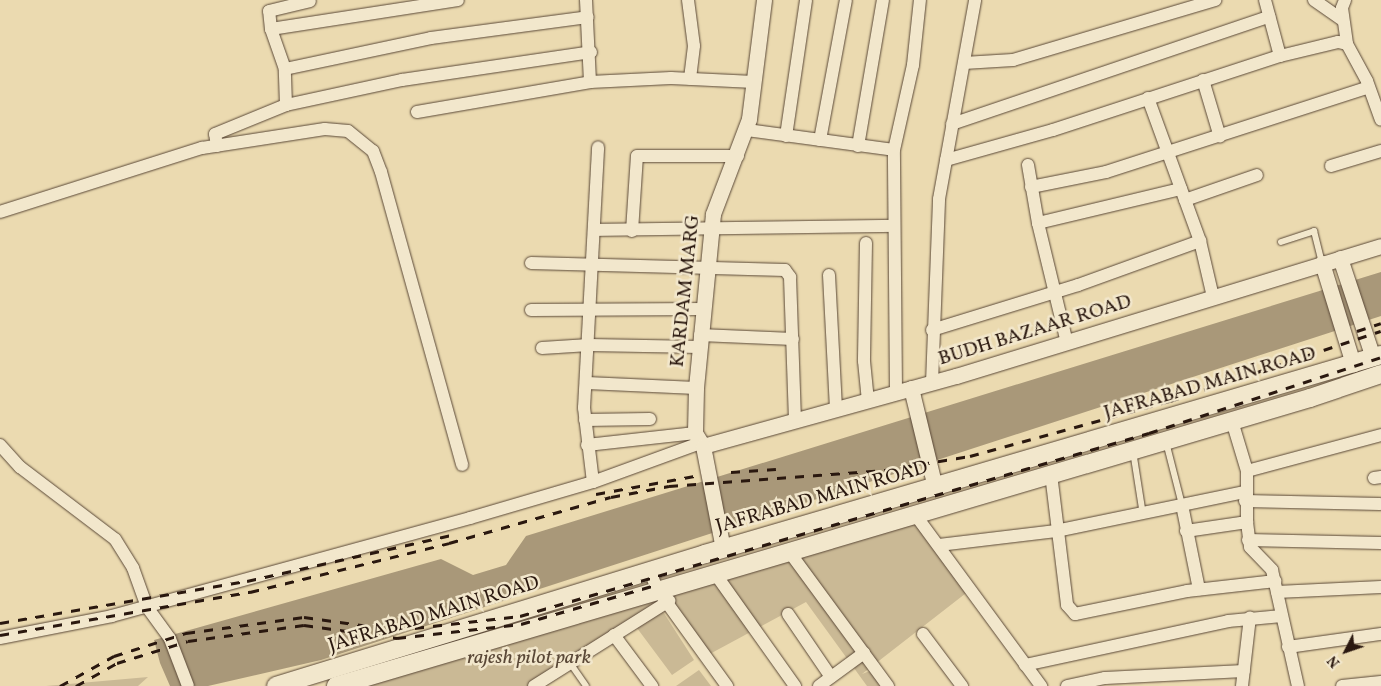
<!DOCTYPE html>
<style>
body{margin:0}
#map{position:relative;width:1381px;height:686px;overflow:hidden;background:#ebdab0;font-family:Vollkorn,serif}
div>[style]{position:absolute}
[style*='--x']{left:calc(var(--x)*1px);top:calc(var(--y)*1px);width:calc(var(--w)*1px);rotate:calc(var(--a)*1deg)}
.green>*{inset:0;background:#cab995}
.water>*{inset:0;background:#a99879}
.roads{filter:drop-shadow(0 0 1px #5a4837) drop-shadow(0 0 1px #5a4837)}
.service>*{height:6px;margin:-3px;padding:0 3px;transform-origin:3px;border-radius:3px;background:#f2e7cc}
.minor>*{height:12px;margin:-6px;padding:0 6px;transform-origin:6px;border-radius:6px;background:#f2e7cc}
.tertiary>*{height:15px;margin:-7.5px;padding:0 7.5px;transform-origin:7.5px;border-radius:7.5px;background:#f2e7cc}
.secondary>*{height:18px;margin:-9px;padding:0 9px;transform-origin:9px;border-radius:9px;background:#f2e7cc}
.rail>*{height:3px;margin-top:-1.5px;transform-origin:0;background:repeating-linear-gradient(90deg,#2a180f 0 9px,transparent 0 18px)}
span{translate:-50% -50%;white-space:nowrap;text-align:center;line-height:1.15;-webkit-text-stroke:5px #f2e7cc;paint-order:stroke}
.street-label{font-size:20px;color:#2a180f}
.park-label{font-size:20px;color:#5a4837;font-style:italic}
.north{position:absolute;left:1321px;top:626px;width:50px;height:50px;-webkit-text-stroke:4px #f2e7cc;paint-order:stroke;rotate:229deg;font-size:14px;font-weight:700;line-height:20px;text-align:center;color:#2a180f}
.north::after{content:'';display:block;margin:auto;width:18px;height:22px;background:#2a180f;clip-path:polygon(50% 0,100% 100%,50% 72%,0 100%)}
</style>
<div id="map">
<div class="green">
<i style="clip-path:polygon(914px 513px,970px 590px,862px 674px,875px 669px,888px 686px,867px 686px,806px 602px,706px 656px,668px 602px,660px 607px,694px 660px,672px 675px,634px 624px,539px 686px,353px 686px)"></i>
<i style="clip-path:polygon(699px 670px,711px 686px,676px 686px)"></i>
<i style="clip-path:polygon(148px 677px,138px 686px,46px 686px)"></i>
</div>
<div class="water">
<i style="clip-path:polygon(1381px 272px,1381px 316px,321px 660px,208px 686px,170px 686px,160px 663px,154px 640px,441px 559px,473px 575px,506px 565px,526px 536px)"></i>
</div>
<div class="roads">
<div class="service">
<i style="--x:1281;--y:242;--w:35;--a:-18"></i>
<i style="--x:1314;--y:231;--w:32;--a:76"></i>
<i style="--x:1166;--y:442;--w:65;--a:75.7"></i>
<i style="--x:1133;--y:451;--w:65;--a:81.1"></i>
<i style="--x:570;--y:663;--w:28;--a:55"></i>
</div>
<div class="minor">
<i style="--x:586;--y:0;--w:82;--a:87.2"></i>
<i style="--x:688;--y:0;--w:46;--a:82.6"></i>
<i style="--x:694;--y:46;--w:33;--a:97"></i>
<i style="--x:1265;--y:0;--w:58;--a:75"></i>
<i style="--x:1314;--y:0;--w:35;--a:35"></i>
<i style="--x:1345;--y:0;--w:9;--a:111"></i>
<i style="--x:1342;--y:8;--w:36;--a:82"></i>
<i style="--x:1347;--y:44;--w:42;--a:61.6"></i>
<i style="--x:1367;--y:81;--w:41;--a:70.3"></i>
<i style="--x:271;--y:29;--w:189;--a:-8.8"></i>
<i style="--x:964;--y:63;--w:49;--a:-3.5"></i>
<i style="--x:1013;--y:60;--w:211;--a:-16.5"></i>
<i style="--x:285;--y:69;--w:149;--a:-12"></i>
<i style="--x:431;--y:38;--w:158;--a:-7.6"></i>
<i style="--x:1203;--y:80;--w:59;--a:73.4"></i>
<i style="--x:1148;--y:98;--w:152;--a:70"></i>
<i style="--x:1200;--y:241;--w:57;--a:76.9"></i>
<i style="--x:286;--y:105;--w:119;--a:-12.2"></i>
<i style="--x:402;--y:80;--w:191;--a:-8.4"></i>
<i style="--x:417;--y:112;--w:176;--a:-9.8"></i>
<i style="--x:590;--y:82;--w:81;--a:-2.8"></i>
<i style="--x:671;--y:78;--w:83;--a:2.8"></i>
<i style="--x:952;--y:124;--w:335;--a:-18.7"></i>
<i style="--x:747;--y:130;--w:148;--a:7.7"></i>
<i style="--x:786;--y:136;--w:137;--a:-81.6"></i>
<i style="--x:820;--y:140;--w:142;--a:-79.5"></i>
<i style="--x:217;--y:146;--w:12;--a:-99"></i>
<i style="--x:215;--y:134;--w:77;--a:-22.2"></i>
<i style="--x:286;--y:105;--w:36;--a:-92"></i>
<i style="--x:285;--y:69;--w:42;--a:-109.3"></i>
<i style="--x:271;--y:29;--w:18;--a:-96"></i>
<i style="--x:269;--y:11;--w:42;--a:-13.7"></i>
<i style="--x:858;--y:146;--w:148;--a:-80.3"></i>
<i style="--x:946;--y:160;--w:111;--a:-15.7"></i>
<i style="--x:1053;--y:130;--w:239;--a:-18.1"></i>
<i style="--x:1280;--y:56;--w:60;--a:-13.6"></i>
<i style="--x:1338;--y:42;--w:9;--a:13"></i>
<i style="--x:1028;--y:165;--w:59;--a:80.2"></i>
<i style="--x:1038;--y:223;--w:123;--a:76.4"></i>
<i style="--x:1331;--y:166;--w:52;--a:-16.7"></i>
<i style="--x:1031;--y:187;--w:76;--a:-11.3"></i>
<i style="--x:1106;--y:172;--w:276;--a:-17.9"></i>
<i style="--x:1185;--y:200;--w:76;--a:-19.1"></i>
<i style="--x:0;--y:212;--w:212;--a:-17.6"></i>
<i style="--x:202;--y:148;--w:124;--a:-8.8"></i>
<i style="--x:325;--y:129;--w:23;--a:5"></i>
<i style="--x:348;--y:131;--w:32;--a:39"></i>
<i style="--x:373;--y:151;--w:22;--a:69"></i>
<i style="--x:381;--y:172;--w:304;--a:74.5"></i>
<i style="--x:1038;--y:223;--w:147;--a:-13.4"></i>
<i style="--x:595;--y:230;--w:299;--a:-0.8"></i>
<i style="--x:632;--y:231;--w:75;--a:-86.2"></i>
<i style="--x:637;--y:156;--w:101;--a:0"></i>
<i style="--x:866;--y:243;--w:118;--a:91"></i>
<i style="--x:864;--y:361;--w:40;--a:84.3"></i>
<i style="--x:531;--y:263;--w:254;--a:1.6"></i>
<i style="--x:785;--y:270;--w:9;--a:54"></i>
<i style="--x:790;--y:277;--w:144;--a:88"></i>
<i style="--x:829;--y:275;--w:134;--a:87"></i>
<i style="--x:531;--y:310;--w:173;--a:-0.3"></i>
<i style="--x:932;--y:330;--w:153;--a:-17.1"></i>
<i style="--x:1078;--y:285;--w:130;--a:-19.8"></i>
<i style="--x:700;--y:335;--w:93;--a:2.5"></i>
<i style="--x:542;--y:348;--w:47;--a:-3.7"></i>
<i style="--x:589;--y:345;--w:111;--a:1"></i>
<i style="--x:587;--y:383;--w:109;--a:2.6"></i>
<i style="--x:932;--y:383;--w:184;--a:-87.8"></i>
<i style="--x:939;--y:199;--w:202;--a:-79.7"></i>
<i style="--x:896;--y:392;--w:242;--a:-90.5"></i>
<i style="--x:894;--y:150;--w:87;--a:-77.4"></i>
<i style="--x:913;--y:65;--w:65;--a:-83.9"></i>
<i style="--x:585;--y:420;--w:65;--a:-0.9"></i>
<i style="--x:1232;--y:421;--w:52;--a:73.3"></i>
<i style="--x:1247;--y:471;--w:51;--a:90"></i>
<i style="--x:0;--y:445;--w:30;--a:48"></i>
<i style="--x:20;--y:467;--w:119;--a:37.2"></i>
<i style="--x:115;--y:539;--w:34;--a:58"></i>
<i style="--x:133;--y:568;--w:41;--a:70.3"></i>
<i style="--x:147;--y:607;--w:39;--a:54"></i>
<i style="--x:170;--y:639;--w:50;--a:69"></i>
<i style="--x:587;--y:445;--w:109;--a:-6.3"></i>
<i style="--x:1247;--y:471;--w:139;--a:-15"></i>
<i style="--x:1051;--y:474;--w:132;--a:83"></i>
<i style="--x:1067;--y:605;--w:12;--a:48"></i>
<i style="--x:1075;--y:614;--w:114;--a:-11.6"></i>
<i style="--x:1187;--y:591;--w:89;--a:-6.5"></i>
<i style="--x:1374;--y:478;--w:7;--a:-8"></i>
<i style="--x:593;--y:482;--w:75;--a:-96.9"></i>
<i style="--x:584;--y:408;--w:261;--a:-86.9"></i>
<i style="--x:1245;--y:501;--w:135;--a:1.3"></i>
<i style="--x:1182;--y:505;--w:86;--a:78.6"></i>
<i style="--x:914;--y:513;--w:215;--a:53.7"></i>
<i style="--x:1186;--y:531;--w:62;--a:-8.4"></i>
<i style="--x:1247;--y:522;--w:25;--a:83"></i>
<i style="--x:1250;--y:547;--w:32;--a:46"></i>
<i style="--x:1272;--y:570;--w:119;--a:77.4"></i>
<i style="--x:1248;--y:540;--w:133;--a:1.3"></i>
<i style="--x:939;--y:545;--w:118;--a:-6.8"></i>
<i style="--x:1056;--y:531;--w:193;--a:-11.7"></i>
<i style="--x:788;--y:550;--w:169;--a:53.7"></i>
<i style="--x:650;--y:571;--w:19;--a:69"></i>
<i style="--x:657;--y:589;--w:120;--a:54.2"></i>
<i style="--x:714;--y:572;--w:140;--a:54.6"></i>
<i style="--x:1277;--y:592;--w:104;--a:-2.8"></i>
<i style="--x:788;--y:614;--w:76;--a:55.7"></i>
<i style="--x:923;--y:634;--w:65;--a:53.1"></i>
<i style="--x:614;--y:635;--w:64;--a:53.3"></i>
<i style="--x:0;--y:638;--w:114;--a:-11.1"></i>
<i style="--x:112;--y:616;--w:371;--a:-15.3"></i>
<i style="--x:470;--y:518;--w:128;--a:-16.3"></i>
<i style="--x:593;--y:482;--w:114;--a:-20"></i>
<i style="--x:1288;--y:647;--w:94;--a:-8"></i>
<i style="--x:1025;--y:665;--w:208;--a:-12.2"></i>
<i style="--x:1228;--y:621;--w:54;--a:-5.3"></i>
<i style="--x:534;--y:686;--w:160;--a:-32.2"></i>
<i style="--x:819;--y:686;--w:56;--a:-36.3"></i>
<i style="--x:1067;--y:686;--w:39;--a:-12"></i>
<i style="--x:1105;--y:678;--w:139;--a:-2.9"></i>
<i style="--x:1242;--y:686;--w:69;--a:-83.4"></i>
<i style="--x:1342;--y:686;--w:39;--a:-6"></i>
</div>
<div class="tertiary">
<i style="--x:764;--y:0;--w:120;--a:97.2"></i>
<i style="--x:749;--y:119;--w:102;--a:110.8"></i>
<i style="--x:713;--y:214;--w:175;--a:95.6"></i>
<i style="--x:696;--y:388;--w:45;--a:91.3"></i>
<i style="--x:695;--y:433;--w:15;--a:58"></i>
<i style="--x:703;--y:446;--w:263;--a:-15.5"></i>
<i style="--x:956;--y:376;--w:444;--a:-17"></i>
<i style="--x:1340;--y:258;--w:105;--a:71.7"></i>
<i style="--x:1322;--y:263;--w:106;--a:72.9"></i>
<i style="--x:911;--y:388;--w:102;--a:76.4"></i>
<i style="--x:703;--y:446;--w:105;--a:79"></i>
</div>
<div class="secondary">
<i style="--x:276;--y:686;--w:449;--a:-17.1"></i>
<i style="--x:705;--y:554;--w:705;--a:-16.4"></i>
<i style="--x:336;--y:686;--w:1016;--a:-16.47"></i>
<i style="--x:1310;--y:398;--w:75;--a:-18.7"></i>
</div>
</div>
<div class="rail">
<i style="--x:1357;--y:331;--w:25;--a:-18"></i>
<i style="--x:731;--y:472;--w:45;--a:-3.8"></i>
<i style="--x:596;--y:494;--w:100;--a:-10.4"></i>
<i style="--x:0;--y:623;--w:251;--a:-9.7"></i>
<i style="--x:247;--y:581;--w:214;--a:-12.7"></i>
<i style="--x:0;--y:635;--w:254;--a:-9.8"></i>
<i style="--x:250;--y:592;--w:205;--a:-13.8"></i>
<i style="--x:449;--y:543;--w:168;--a:-15.9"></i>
<i style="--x:611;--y:497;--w:59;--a:-10.7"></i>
<i style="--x:669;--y:486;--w:217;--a:-4.2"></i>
<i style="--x:885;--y:470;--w:86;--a:-9.4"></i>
<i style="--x:970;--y:456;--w:207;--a:-15.4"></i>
<i style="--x:1170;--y:401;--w:222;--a:-18.4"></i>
<i style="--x:60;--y:686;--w:62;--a:-29.1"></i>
<i style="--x:114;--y:656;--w:76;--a:-17.7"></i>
<i style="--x:186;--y:633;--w:119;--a:-7.7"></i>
<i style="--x:304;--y:617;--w:94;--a:8"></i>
<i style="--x:397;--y:630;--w:124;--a:-6.5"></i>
<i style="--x:520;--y:616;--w:655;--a:-16.22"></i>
<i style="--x:1149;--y:433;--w:244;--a:-18.1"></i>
<i style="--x:76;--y:686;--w:47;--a:-29.3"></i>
<i style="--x:117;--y:663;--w:74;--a:-17.2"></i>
<i style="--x:188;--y:641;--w:117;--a:-7.9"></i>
<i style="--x:304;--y:625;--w:94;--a:8"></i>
<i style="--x:397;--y:638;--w:125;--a:-6.4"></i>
<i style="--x:521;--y:624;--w:140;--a:-16.2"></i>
</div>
<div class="street-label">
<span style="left:686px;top:291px;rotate:-84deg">KARDAM MARG</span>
<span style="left:1035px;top:331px;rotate:-17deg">BUDH BAZAAR ROAD</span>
<span style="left:1210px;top:384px;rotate:-16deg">JAFRABAD MAIN ROAD</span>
<span style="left:822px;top:498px;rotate:-16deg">JAFRABAD MAIN ROAD</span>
<span style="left:434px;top:615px;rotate:-17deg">JAFRABAD MAIN ROAD</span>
</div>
<div class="park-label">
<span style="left:529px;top:658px">rajesh pilot park</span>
</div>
<div class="north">N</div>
</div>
